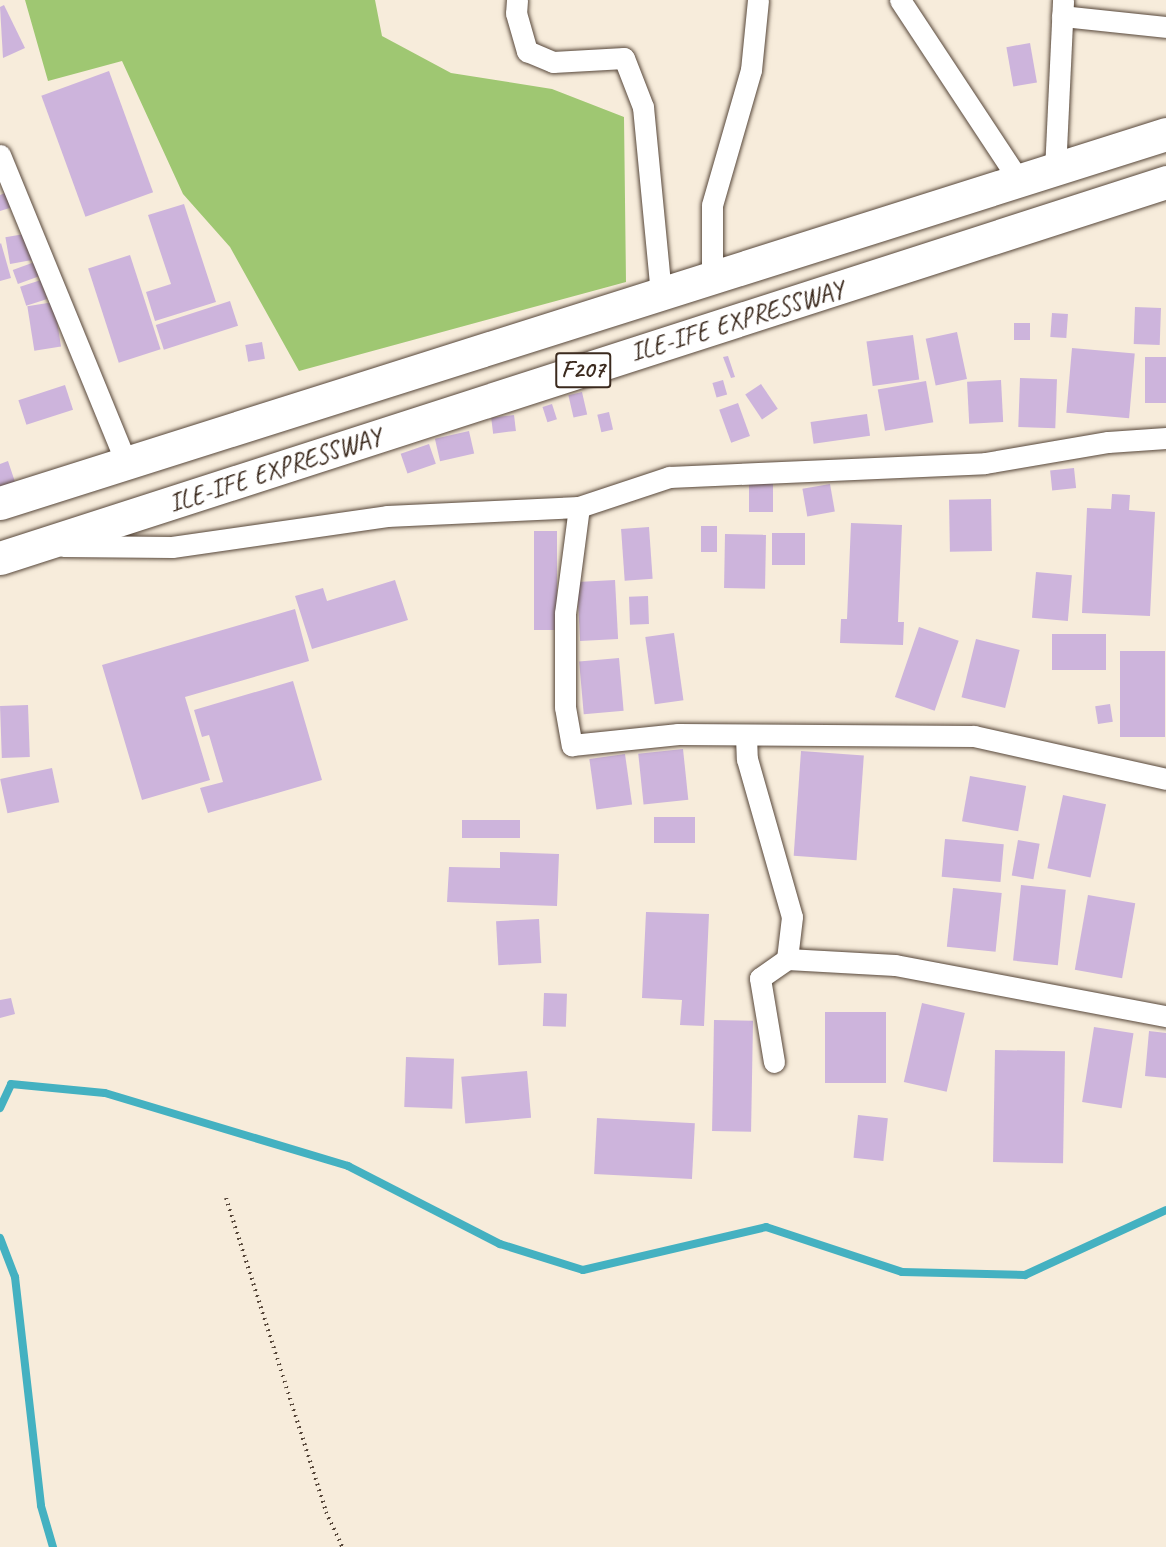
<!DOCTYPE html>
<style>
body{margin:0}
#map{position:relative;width:1166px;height:1547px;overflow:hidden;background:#f7ecdb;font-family:Caveat,sans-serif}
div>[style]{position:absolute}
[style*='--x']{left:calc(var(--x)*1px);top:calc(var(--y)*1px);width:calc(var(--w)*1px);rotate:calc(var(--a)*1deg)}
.green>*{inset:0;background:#9fc772}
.stream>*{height:8px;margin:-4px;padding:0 4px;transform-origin:4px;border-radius:4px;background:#44b1c1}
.building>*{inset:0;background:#cdb4dc;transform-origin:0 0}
.path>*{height:4px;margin-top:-2px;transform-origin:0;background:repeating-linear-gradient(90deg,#57473a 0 1.5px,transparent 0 6px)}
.roads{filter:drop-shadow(0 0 2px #57473a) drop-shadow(0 0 2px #57473a)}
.minor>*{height:21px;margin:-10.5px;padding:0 10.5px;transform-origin:10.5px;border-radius:10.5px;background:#fff}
.primary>*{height:33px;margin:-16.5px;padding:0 16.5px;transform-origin:16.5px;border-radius:16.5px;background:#fff}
span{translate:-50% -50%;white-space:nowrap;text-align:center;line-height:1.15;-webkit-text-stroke:5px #fff;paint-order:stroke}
.shield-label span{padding:2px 4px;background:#fff;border:2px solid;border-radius:4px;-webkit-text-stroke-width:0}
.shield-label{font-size:24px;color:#3b2a1e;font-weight:700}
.street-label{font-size:26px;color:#3b2a1e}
</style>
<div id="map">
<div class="green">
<i style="clip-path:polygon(25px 0,375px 0,382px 36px,451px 73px,552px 89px,624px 117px,626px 282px,299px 371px,230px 247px,183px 194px,122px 61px,48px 81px)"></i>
</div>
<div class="stream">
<i style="--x:0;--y:1108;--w:26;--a:-65"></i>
<i style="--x:11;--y:1084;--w:94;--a:5.5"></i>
<i style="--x:105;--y:1093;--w:254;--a:16.7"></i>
<i style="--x:348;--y:1166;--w:171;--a:27.2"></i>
<i style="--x:500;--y:1244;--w:87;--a:17.4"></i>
<i style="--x:583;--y:1270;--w:188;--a:-13.2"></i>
<i style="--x:766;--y:1227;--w:143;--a:18.3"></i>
<i style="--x:902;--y:1272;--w:123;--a:1.4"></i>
<i style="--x:1025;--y:1275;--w:155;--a:-24.7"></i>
<i style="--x:0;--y:1238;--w:42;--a:69"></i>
<i style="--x:15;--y:1277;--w:230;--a:83.5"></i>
<i style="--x:41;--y:1506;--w:43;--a:73.7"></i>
</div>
<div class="building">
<i style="clip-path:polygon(4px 5px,25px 48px,3px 58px,0 7px)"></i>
<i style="left:1030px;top:43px;width:40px;height:24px;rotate:80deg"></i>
<i style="left:109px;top:71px;width:129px;height:72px;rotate:70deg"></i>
<i style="clip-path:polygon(10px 191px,16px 206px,0 211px,0 195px)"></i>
<i style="clip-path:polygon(184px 204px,216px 302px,155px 321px,146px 292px,171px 284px,148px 215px)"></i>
<i style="left:30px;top:233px;width:27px;height:25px;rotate:80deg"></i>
<i style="clip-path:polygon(1px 243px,11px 278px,0 281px,0 244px)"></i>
<i style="left:130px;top:255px;width:99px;height:44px;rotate:72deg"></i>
<i style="left:40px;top:260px;width:15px;height:29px;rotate:70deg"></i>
<i style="left:41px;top:280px;width:20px;height:22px;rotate:72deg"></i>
<i style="left:230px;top:301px;width:26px;height:78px;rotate:72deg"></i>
<i style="left:54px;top:302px;width:45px;height:27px;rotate:81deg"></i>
<i style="left:1135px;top:307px;width:26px;height:37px;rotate:2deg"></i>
<i style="left:1052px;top:313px;width:16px;height:24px;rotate:4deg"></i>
<i style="left:1014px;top:323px;width:16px;height:17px"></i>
<i style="left:957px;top:332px;width:48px;height:32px;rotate:78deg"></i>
<i style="left:913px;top:335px;width:45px;height:47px;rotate:82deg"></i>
<i style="left:262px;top:342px;width:17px;height:17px;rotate:80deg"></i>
<i style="left:1072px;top:348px;width:63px;height:65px;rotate:5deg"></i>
<i style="clip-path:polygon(728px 356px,735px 377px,731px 378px,723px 357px)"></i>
<i style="left:1145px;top:357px;width:21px;height:46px"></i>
<i style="left:1020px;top:378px;width:37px;height:49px;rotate:2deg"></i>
<i style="left:723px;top:380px;width:15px;height:11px;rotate:74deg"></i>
<i style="left:1001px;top:380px;width:42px;height:34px;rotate:87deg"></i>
<i style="left:926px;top:381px;width:42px;height:49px;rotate:80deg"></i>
<i style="left:761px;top:384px;width:30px;height:19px;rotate:56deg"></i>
<i style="left:65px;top:385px;width:26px;height:49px;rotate:72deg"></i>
<i style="left:582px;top:392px;width:23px;height:14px;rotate:77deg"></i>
<i style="left:738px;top:403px;width:35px;height:20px;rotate:70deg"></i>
<i style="left:552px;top:404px;width:16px;height:10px;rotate:72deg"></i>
<i style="left:609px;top:412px;width:18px;height:12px;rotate:77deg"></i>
<i style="left:867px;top:414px;width:22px;height:57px;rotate:82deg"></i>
<i style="left:514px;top:415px;width:16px;height:23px;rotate:83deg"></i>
<i style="left:469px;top:431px;width:23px;height:35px;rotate:77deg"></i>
<i style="left:429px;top:444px;width:21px;height:30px;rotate:71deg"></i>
<i style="clip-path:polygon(8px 461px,17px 488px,0 493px,0 464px)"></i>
<i style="left:1074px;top:468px;width:20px;height:24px;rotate:84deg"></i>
<i style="left:749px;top:482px;width:24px;height:30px"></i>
<i style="left:830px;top:484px;width:28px;height:28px;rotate:80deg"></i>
<i style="clip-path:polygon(1112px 494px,1130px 495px,1129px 510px,1155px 512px,1150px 616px,1082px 613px,1087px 508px,1111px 509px)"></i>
<i style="left:991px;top:499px;width:52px;height:42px;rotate:89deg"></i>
<i style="clip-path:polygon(851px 523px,902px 525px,898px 622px,904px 622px,903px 645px,840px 643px,841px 619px,847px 619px)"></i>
<i style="left:701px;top:526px;width:16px;height:26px"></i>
<i style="left:649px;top:527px;width:52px;height:28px;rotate:86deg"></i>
<i style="left:534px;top:531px;width:23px;height:99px"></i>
<i style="left:772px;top:533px;width:33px;height:32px"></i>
<i style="left:725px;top:534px;width:41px;height:54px;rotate:1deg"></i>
<i style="left:1036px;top:572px;width:36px;height:46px;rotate:5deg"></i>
<i style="clip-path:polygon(395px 580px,408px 620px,312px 649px,295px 596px,323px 588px,327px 601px)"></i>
<i style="left:615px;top:580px;width:59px;height:38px;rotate:87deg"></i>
<i style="left:648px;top:596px;width:28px;height:19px;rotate:88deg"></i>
<i style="clip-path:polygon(295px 609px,309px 661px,185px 697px,210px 780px,142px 800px,102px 665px)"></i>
<i style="left:919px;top:627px;width:42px;height:74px;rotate:19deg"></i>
<i style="left:674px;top:633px;width:68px;height:29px;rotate:82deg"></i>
<i style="left:1052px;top:634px;width:54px;height:36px"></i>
<i style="left:976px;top:639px;width:45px;height:60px;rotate:14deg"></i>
<i style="left:1120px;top:651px;width:45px;height:86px"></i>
<i style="left:619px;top:658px;width:53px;height:40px;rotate:85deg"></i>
<i style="clip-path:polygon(293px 681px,322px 780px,208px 813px,200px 788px,223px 782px,209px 735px,202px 737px,194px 710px)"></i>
<i style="left:1110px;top:704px;width:18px;height:15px;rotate:81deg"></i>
<i style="left:28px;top:705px;width:52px;height:28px;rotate:88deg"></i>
<i style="left:683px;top:749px;width:51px;height:45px;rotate:84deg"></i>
<i style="left:801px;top:751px;width:63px;height:105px;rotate:4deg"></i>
<i style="left:625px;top:754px;width:51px;height:36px;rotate:82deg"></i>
<i style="left:52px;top:768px;width:35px;height:53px;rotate:78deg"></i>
<i style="left:970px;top:776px;width:57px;height:46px;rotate:10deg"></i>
<i style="left:1063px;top:795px;width:44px;height:75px;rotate:12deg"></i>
<i style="left:654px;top:817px;width:41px;height:26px"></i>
<i style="left:462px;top:820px;width:58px;height:18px"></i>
<i style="left:945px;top:839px;width:59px;height:38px;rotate:5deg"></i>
<i style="left:1018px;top:840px;width:22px;height:36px;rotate:10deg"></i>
<i style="clip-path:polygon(500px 852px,559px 854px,557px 906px,447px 902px,449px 867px,500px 868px)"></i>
<i style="left:1021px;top:885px;width:45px;height:76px;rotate:6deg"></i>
<i style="left:953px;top:888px;width:49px;height:59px;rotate:6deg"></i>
<i style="left:1088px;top:895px;width:48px;height:76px;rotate:10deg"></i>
<i style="clip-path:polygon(646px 912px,709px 914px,704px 1026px,680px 1025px,682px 1000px,642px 998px)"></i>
<i style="left:539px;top:919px;width:44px;height:43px;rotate:87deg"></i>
<i style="left:544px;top:993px;width:23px;height:33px;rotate:2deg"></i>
<i style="clip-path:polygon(11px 998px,15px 1014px,0 1018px,0 1000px)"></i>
<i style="left:922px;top:1003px;width:44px;height:81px;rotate:13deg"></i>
<i style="left:825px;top:1012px;width:61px;height:71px"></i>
<i style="left:714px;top:1020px;width:39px;height:111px;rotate:1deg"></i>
<i style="left:1094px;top:1027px;width:40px;height:76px;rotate:9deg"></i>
<i style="clip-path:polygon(1149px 1031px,1166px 1033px,1166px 1078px,1145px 1076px)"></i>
<i style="left:995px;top:1050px;width:70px;height:112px;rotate:1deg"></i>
<i style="left:406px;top:1057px;width:48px;height:50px;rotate:2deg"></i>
<i style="left:527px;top:1071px;width:47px;height:66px;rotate:85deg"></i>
<i style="left:858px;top:1115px;width:30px;height:43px;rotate:6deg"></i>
<i style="left:597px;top:1118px;width:98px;height:56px;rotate:3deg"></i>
</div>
<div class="path">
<i style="--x:226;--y:1198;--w:330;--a:72.3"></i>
<i style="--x:326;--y:1512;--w:38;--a:65"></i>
</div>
<div class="roads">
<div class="minor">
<i style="--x:517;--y:0;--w:13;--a:94"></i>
<i style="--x:516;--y:13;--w:40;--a:74"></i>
<i style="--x:527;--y:51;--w:28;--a:23"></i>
<i style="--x:553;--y:62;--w:71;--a:-3.2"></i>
<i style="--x:624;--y:58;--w:53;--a:68.8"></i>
<i style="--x:643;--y:107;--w:187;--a:84.5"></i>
<i style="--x:900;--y:0;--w:218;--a:56.6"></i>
<i style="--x:1062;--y:16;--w:105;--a:6"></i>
<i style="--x:0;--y:155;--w:334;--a:67.7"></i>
<i style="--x:1055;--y:171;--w:171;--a:-87.3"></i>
<i style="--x:712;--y:277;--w:72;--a:-90"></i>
<i style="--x:712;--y:205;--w:141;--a:-73.9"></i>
<i style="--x:751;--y:70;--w:70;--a:-84.3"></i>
<i style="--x:579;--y:507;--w:107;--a:97.5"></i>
<i style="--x:565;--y:613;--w:94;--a:90"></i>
<i style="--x:565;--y:707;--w:39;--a:80"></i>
<i style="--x:572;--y:745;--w:107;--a:-5.9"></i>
<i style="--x:678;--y:734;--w:296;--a:0.4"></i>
<i style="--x:974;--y:736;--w:197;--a:12.6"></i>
<i style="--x:63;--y:546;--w:109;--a:0.5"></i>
<i style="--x:172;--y:547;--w:217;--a:-8.2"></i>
<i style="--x:387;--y:516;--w:192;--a:-2.7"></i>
<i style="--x:579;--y:507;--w:95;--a:-18.4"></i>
<i style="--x:669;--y:477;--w:316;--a:-2.5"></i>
<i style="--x:985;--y:463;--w:125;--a:-9.7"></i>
<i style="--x:1108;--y:442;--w:58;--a:-3.9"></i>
<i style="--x:746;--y:735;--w:24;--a:88"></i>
<i style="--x:747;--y:759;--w:164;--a:74.1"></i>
<i style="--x:792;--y:917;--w:42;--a:96.8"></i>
<i style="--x:774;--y:1062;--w:85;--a:-99.5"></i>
<i style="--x:760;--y:978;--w:33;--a:-35"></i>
<i style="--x:787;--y:959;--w:108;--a:3.2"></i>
<i style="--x:895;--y:965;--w:276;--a:10.7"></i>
</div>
<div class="primary">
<i style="--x:0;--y:503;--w:1223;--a:-17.56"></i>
<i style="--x:0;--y:558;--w:1225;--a:-17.87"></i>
</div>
</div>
<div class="shield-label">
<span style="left:583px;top:370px">F207</span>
</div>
<div class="street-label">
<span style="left:737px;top:321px;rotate:-17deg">ILE-IFE EXPRESSWAY</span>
<span style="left:275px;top:470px;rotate:-18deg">ILE-IFE EXPRESSWAY</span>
</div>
</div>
